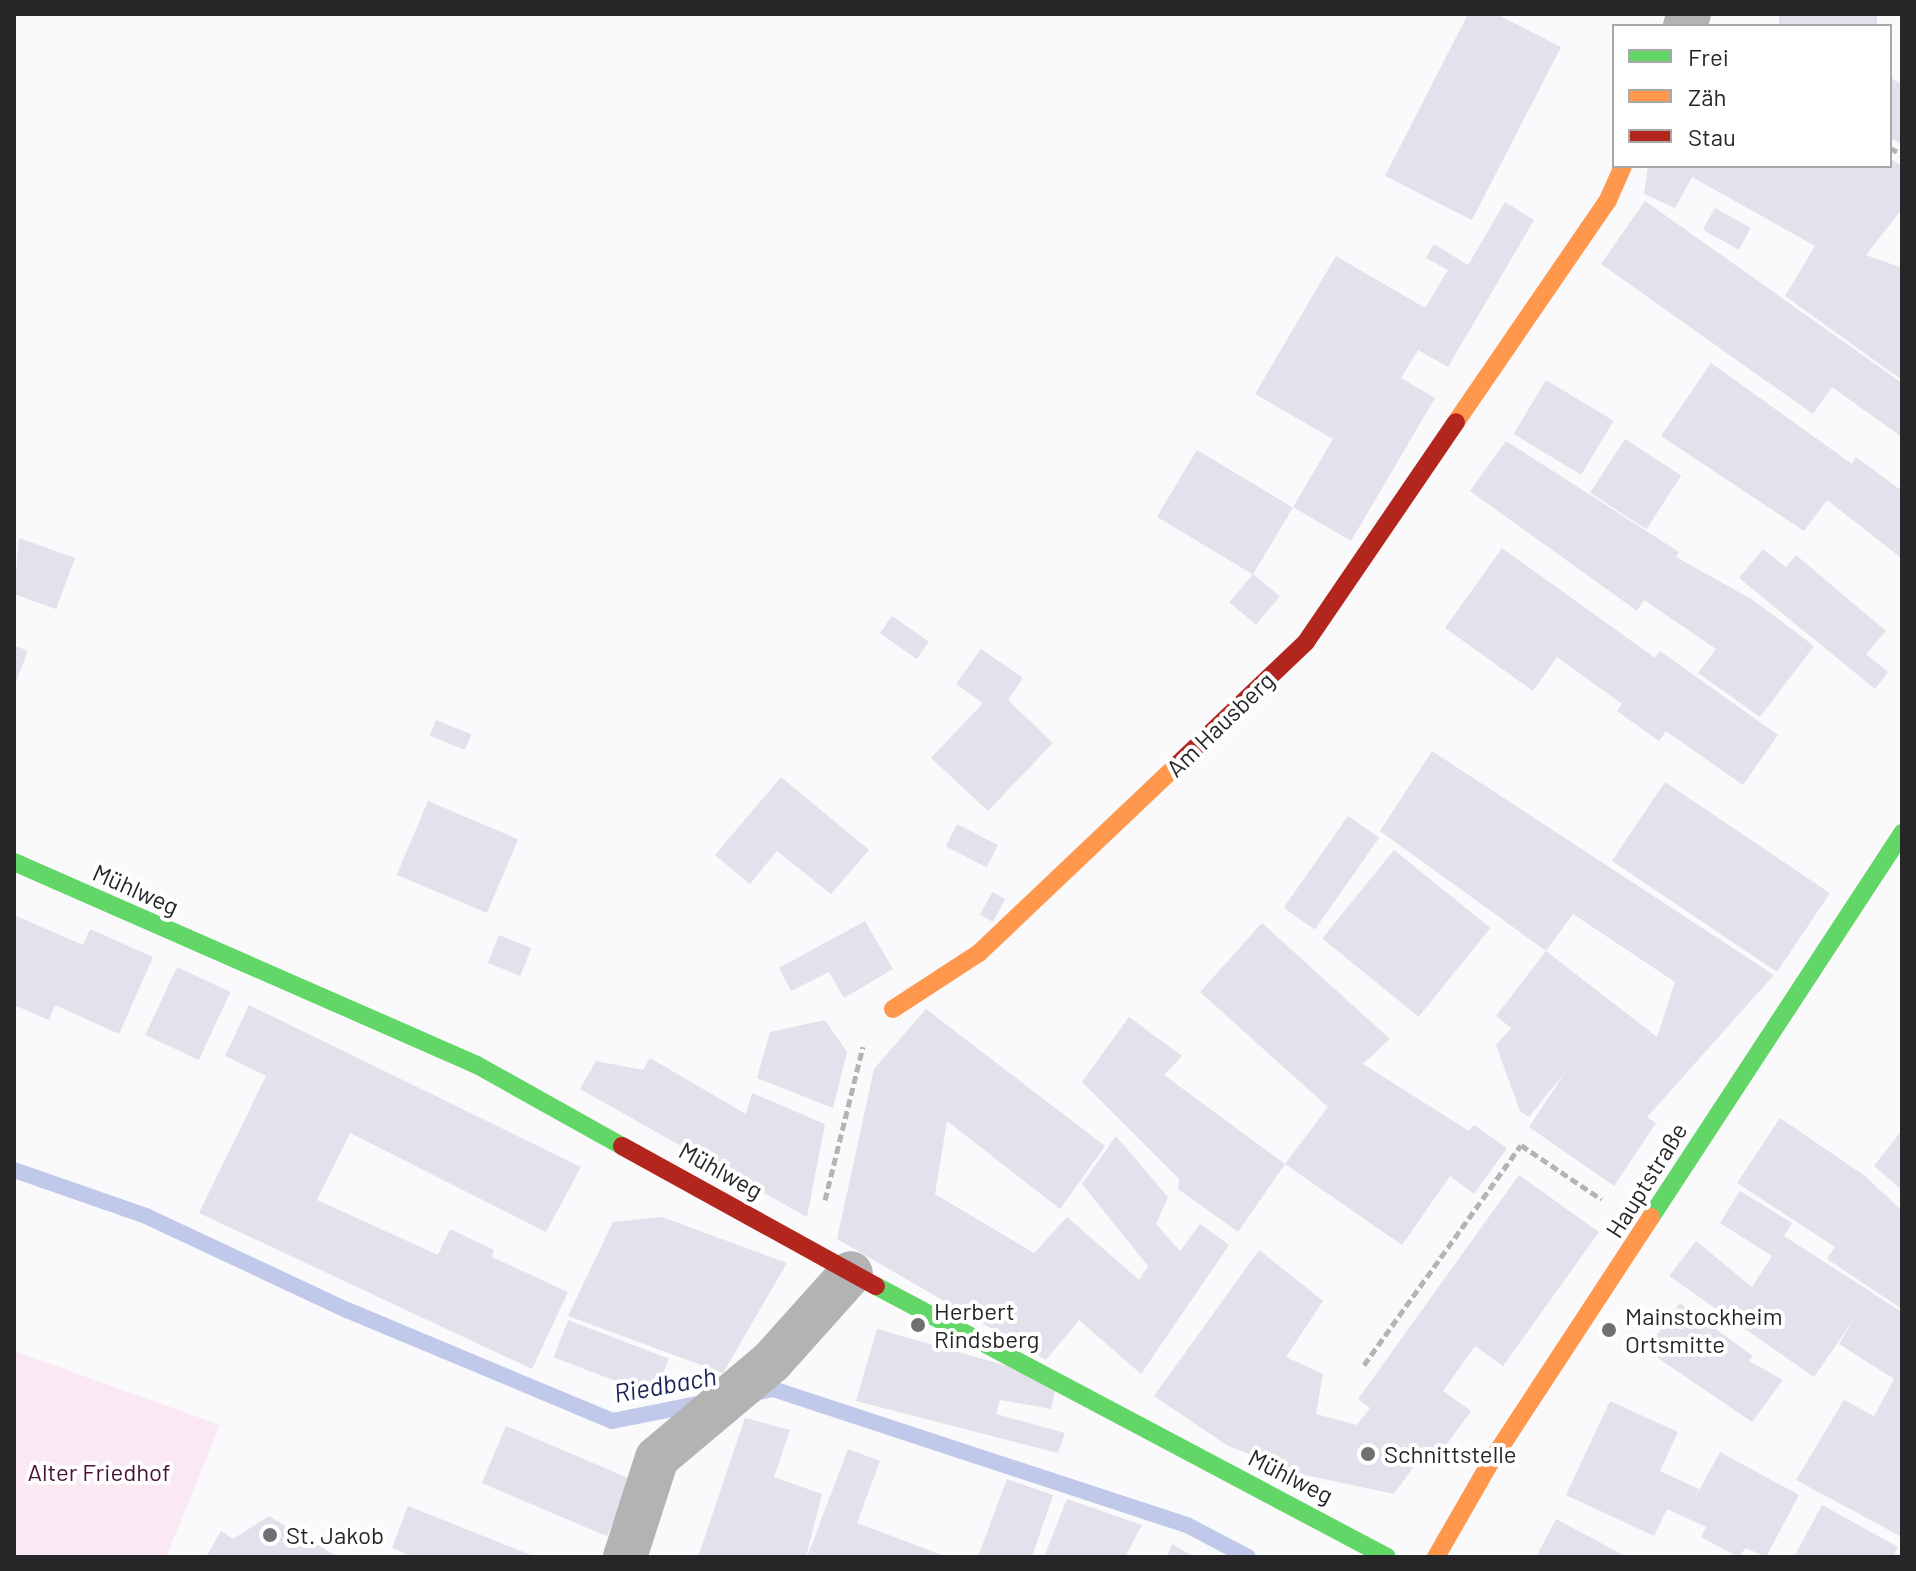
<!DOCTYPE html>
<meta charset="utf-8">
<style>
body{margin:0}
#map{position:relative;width:1916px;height:1571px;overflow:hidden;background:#faf9fb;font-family:Barlow,sans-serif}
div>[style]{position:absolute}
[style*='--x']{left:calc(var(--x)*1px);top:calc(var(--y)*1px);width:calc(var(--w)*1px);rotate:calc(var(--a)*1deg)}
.green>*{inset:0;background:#fae9f2}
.stream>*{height:16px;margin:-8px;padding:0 8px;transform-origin:8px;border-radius:8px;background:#c1c9ea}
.building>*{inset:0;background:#e3e1eb;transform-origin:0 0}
.path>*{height:5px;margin-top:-2.5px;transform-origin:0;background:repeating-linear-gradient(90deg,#b4b4b4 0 8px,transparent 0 12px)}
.street>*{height:44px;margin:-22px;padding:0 22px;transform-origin:22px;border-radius:22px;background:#b4b3b4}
.fast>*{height:18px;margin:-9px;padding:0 9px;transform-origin:9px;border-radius:9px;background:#63d668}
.slow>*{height:18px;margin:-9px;padding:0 9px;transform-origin:9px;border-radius:9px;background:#ff974d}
.jam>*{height:18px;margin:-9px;padding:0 9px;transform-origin:9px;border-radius:9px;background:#b3261e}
.dots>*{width:22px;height:22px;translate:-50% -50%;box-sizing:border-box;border:4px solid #fff;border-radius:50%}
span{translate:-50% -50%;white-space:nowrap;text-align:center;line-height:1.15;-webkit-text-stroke:8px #fff;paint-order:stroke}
.street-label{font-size:24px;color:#262527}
.poi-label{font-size:24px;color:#262527}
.left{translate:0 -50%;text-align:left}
.park-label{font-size:24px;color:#4b1235}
.water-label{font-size:26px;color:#1c2359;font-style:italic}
.frame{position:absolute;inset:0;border:16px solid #262527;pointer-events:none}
.legend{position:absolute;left:1612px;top:24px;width:280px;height:144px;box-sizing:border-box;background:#fff;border:2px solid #a8a8a9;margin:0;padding:10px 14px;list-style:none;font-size:24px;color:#262527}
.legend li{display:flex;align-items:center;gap:16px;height:40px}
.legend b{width:40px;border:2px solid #a8a8a9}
</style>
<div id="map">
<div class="green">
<i style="clip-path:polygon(14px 1351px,220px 1425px,166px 1557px,14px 1557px)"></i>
</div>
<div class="stream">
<i style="--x:14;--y:1170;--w:140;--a:19.2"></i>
<i style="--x:146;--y:1216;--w:222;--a:25.1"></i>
<i style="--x:347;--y:1310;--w:287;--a:22.7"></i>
<i style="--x:612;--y:1421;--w:93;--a:-11.2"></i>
<i style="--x:754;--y:1393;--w:19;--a:-12"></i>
<i style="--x:773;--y:1389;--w:436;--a:18.2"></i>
<i style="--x:1187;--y:1525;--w:69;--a:27.7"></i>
</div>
<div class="building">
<i style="clip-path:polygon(1468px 14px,1496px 14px,1561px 47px,1472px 220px,1385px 176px)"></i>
<i style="left:1779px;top:14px;width:98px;height:14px"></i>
<i style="clip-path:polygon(1890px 77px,1902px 85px,1902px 144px,1890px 138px)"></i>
<i style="clip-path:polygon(1890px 159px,1902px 166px,1902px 209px,1866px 255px,1902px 268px,1902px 380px,1785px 296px,1815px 246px,1692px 177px,1675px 208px,1644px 194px,1648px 166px,1890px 166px)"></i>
<i style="clip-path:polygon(1645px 201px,1902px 383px,1902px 437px,1832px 387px,1813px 414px,1601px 264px)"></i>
<i style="clip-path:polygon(1505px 202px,1534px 220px,1448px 367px,1418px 350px,1401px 378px,1435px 398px,1351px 541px,1293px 507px,1333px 439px,1255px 394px,1336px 256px,1425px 308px,1448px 270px,1426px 258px,1434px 244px,1468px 265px)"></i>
<i style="left:1715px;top:208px;width:41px;height:25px;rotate:29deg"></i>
<i style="clip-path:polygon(1711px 363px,1852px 464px,1856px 457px,1902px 491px,1900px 557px,1827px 500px,1804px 531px,1661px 436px)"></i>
<i style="left:1546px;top:380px;width:79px;height:63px;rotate:31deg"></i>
<i style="left:1625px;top:439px;width:67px;height:64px;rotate:33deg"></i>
<i style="clip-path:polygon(1506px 441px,1679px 552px,1676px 557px,1753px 600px,1814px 646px,1760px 717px,1698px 673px,1716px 649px,1644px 600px,1637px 611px,1470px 491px)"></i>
<i style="left:1197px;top:450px;width:112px;height:78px;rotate:31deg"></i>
<i style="clip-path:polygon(19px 538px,75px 558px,56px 609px,14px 594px)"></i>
<i style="clip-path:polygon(1502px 548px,1655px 658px,1660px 651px,1778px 735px,1743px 785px,1666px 731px,1659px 741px,1617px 711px,1622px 704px,1557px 657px,1533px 691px,1445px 628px)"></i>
<i style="clip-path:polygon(1763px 549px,1786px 567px,1796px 555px,1886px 631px,1866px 654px,1888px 672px,1875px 689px,1739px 578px)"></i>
<i style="left:1253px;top:574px;width:35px;height:37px;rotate:40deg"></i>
<i style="left:892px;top:616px;width:45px;height:21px;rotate:35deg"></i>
<i style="clip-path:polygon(14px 645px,28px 651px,14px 687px)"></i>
<i style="clip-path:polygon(981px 649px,1023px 678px,1008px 700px,1053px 743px,988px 811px,931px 758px,983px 703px,956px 684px)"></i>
<i style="left:436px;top:720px;width:38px;height:17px;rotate:22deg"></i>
<i style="clip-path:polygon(evenodd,1432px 751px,1774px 975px,1647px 1117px,1656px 1123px,1614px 1186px,1529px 1127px,1566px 1071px,1529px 1117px,1520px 1111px,1496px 1045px,1511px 1028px,1496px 1016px,1546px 951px,1380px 831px,1432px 751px,1573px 914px,1675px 982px,1657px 1037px,1546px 951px,1573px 914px)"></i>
<i style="clip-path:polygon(781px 777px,869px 850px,831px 894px,777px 851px,750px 884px,715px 855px)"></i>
<i style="left:1665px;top:782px;width:199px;height:95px;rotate:34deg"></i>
<i style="left:428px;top:801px;width:98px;height:80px;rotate:23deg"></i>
<i style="left:1348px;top:816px;width:38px;height:112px;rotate:35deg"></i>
<i style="left:957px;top:824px;width:46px;height:25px;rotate:27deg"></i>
<i style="left:1394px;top:850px;width:124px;height:114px;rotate:39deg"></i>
<i style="left:992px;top:892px;width:15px;height:26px;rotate:28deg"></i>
<i style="clip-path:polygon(14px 915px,83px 945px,90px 929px,153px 957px,119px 1034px,55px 1005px,49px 1020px,14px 1005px)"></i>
<i style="clip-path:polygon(865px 921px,893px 969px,844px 998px,829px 972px,791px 991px,779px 968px)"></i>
<i style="clip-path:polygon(1262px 923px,1390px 1039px,1363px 1064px,1469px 1131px,1474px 1125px,1507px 1148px,1474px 1194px,1450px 1176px,1402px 1245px,1285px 1164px,1328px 1107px,1200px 992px)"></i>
<i style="left:499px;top:935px;width:35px;height:30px;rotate:22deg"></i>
<i style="left:177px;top:967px;width:59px;height:75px;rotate:25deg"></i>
<i style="clip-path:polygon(249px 1005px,581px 1167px,546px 1232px,350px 1133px,317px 1200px,438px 1255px,450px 1229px,494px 1250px,492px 1257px,568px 1292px,532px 1369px,199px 1213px,266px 1076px,225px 1056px)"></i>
<i style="clip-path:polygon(926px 1009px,1105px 1146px,1060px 1209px,947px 1121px,935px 1194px,1034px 1253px,1067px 1217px,1139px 1280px,1148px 1266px,1082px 1184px,1116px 1136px,1168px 1197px,1156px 1224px,1180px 1251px,1200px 1224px,1229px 1245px,1141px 1374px,1079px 1320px,1046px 1360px,837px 1239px,874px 1069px)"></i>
<i style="clip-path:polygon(1129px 1017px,1182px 1056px,1164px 1075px,1285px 1164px,1238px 1232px,1178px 1189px,1179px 1179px,1082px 1082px)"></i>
<i style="clip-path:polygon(825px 1020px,847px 1052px,833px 1108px,757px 1078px,770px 1032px)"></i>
<i style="clip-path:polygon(650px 1058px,746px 1114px,752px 1093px,825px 1124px,807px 1217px,580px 1089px,596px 1061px,643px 1070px)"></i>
<i style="clip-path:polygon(1780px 1118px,1865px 1176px,1902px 1211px,1902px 1309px,1827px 1259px,1835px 1247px,1737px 1183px)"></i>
<i style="clip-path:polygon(1902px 1130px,1902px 1190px,1874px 1166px)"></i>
<i style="clip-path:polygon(1519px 1175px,1599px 1232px,1503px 1366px,1475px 1346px,1443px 1391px,1471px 1411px,1438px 1456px,1427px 1448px,1394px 1494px,1305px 1475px,1228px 1446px,1154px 1396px,1259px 1250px,1323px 1301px,1286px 1357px,1323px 1374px,1316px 1414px,1357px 1425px,1370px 1408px,1358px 1399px)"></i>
<i style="clip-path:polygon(1740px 1191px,1792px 1223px,1784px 1236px,1902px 1312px,1902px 1537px,1796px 1480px,1844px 1400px,1874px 1416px,1894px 1379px,1839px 1344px,1854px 1319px,1814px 1377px,1669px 1276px,1696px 1241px,1752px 1287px,1772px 1256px,1720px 1223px)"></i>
<i style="clip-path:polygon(662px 1217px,787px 1263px,723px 1373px,568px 1316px,613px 1222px)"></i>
<i style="clip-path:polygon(1680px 1303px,1753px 1356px,1749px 1361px,1783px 1380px,1752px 1422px,1646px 1350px)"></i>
<i style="left:568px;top:1320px;width:108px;height:40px;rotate:21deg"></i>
<i style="clip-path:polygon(877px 1329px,1011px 1367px,1055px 1391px,1051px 1409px,1000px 1400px,996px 1414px,1065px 1433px,1058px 1453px,856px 1401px)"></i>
<i style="clip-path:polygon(1610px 1401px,1678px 1432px,1660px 1471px,1699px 1489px,1691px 1505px,1720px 1452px,1799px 1495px,1766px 1557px,1746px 1548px,1738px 1557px,1701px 1537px,1706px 1527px,1667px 1509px,1654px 1536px,1566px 1495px)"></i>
<i style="clip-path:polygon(745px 1418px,790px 1430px,774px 1477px,822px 1494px,806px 1557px,698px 1557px)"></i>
<i style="left:506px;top:1426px;width:136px;height:62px;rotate:23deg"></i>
<i style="clip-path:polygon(848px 1449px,880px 1461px,857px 1523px,947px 1557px,807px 1557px)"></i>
<i style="clip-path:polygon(1007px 1479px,1053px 1495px,1032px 1557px,978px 1557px)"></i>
<i style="clip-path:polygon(1067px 1499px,1142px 1525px,1125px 1557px,1044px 1557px)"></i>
<i style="clip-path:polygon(1822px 1505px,1898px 1547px,1893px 1557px,1794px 1557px)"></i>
<i style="clip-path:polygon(408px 1506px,536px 1557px,413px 1557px,392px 1548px)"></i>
<i style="clip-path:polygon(269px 1516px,338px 1557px,206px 1557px,221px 1531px,233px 1539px)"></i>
<i style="clip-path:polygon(1556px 1519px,1627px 1557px,1536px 1557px)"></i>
<i style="clip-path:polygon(1172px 1544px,1195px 1557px,1167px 1557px)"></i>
</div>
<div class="path">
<i style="--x:1890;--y:148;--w:13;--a:27"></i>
<i style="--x:825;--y:1200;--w:158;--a:-76.1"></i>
<i style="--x:1364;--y:1365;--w:270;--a:-54.5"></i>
<i style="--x:1521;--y:1145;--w:97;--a:34"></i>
</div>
<div class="street">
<i style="--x:1685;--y:26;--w:13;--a:-72"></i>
<i style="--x:625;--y:1557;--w:104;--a:-72.1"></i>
<i style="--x:657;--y:1458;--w:150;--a:-40.1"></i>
<i style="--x:772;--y:1361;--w:118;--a:-48.1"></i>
</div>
<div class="fast">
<i style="--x:14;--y:862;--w:506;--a:23.67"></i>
<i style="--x:477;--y:1065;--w:166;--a:29.2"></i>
<i style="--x:1651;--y:1217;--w:459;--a:-56.8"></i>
<i style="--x:876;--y:1286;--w:578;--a:27.94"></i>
</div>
<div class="slow">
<i style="--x:1456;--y:422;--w:269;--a:-55.6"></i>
<i style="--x:1608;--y:200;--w:37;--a:-66"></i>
<i style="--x:893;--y:1009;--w:103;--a:-33.1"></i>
<i style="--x:979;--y:953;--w:273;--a:-43.5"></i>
<i style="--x:1436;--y:1557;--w:108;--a:-60.1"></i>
<i style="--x:1490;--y:1463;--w:294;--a:-56.8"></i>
</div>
<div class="jam">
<i style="--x:1177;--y:765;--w:178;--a:-43.6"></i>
<i style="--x:1306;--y:642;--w:266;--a:-55.7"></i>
<i style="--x:622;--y:1146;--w:290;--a:28.9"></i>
</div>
<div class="dots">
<i style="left:918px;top:1325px;background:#706f71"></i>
<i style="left:1609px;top:1330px;background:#706f71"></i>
<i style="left:1368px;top:1454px;background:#706f71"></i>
<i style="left:270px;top:1535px;background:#706f71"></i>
</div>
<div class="street-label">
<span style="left:1220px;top:724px;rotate:-44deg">Am Hausberg</span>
<span style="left:136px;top:889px;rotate:24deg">Mühlweg</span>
<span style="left:721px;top:1170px;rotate:29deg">Mühlweg</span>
<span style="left:1646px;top:1180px;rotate:-58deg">Hauptstraße</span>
<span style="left:1291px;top:1476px;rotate:27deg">Mühlweg</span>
</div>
<div class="poi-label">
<span class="left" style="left:934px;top:1325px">Herbert<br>Rindsberg</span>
<span class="left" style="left:1625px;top:1330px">Mainstockheim<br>Ortsmitte</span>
<span class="left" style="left:1384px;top:1454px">Schnittstelle</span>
<span class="left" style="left:286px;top:1535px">St. Jakob</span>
</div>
<div class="park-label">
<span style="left:99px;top:1472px">Alter Friedhof</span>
</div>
<div class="water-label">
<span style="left:665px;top:1384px;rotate:-10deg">Riedbach</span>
</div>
<div class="frame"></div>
<ul class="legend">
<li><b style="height:10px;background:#63d668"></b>Frei</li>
<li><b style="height:10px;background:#ff974d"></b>Zäh</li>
<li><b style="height:10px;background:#b3261e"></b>Stau</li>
</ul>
</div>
